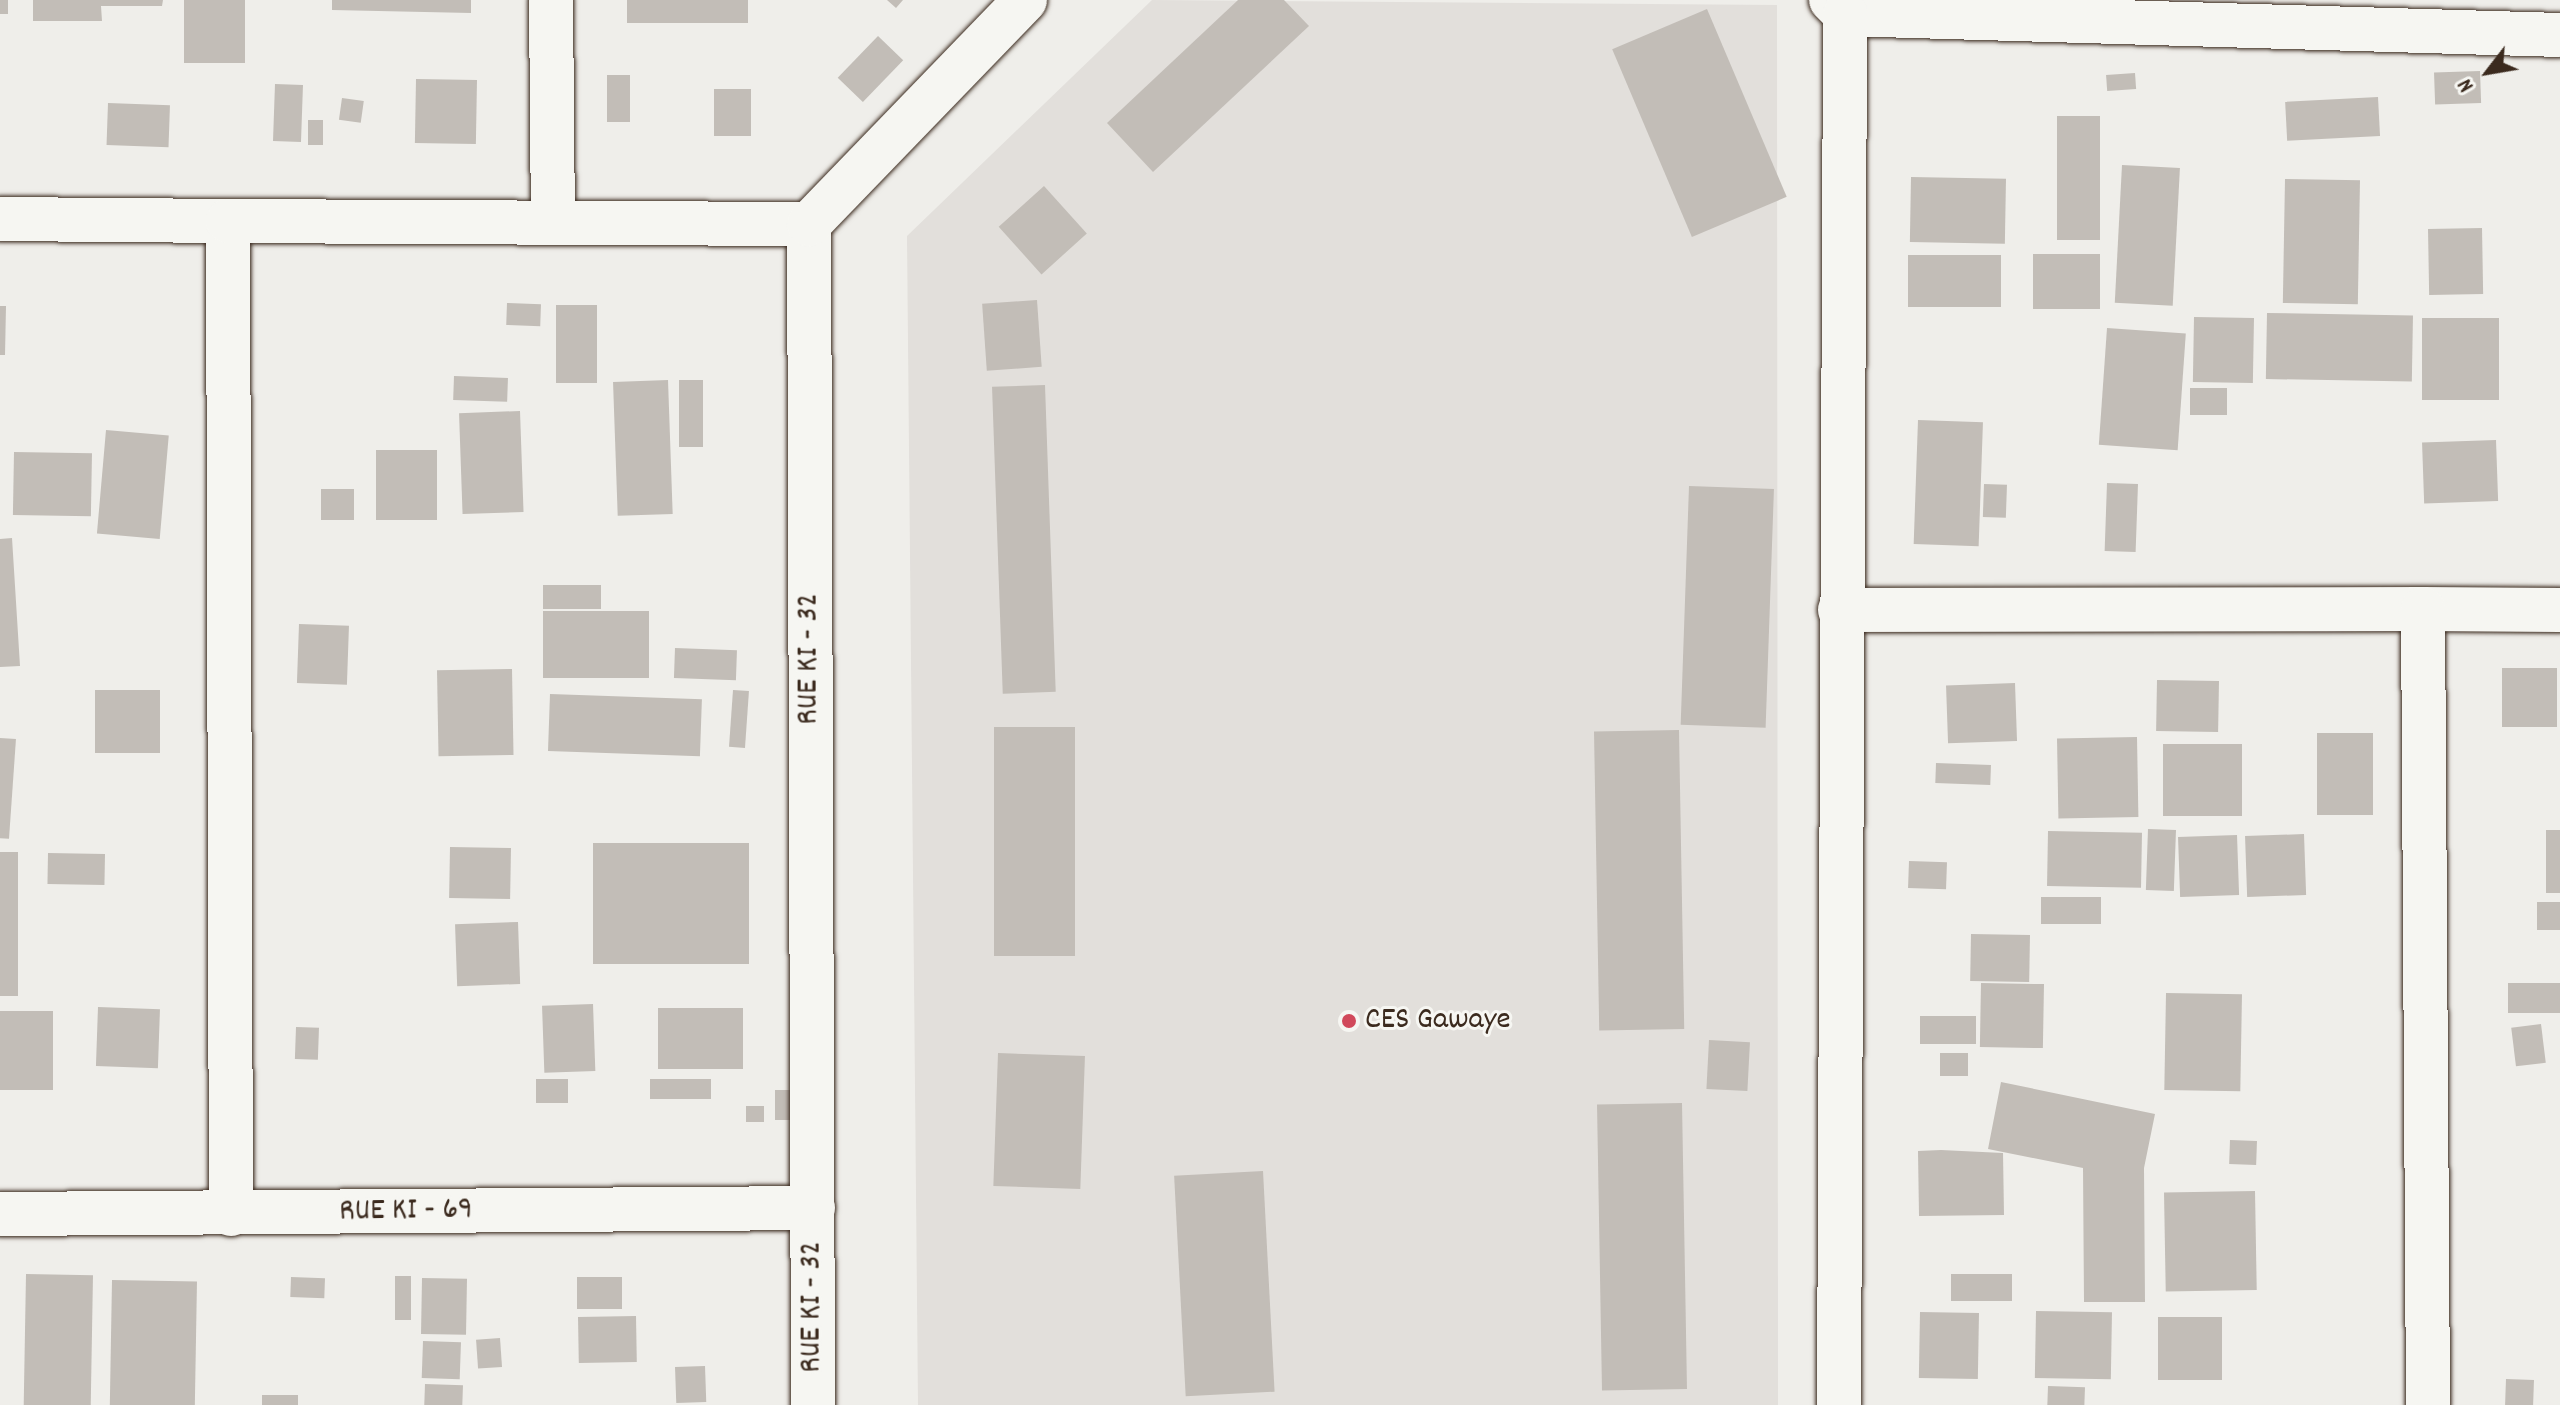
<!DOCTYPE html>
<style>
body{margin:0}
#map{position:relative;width:2560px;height:1405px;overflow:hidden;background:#efeeea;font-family:Dekko,sans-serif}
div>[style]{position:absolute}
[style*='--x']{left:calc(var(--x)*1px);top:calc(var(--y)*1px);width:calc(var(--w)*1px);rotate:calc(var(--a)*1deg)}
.built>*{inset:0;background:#e2dfdb}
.building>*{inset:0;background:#c2bdb7;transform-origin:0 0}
.roads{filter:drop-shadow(0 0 2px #3b2a1e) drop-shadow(0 0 2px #3b2a1e)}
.minor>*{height:44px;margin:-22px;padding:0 22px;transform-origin:22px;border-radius:22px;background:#f6f6f2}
.dots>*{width:22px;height:22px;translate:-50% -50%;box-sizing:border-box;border:4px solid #f6f6f2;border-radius:50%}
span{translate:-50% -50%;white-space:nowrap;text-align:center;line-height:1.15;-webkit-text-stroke:6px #f6f6f2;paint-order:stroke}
.street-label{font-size:32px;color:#3b2a1e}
.poi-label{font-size:32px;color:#3b2a1e}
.left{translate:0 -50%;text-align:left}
.north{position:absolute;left:2448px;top:32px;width:80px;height:80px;-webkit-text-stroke:6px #f6f6f2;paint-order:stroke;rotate:239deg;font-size:22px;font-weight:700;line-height:32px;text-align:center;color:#3b2a1e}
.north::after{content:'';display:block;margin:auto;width:28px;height:36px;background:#3b2a1e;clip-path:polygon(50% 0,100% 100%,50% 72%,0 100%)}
</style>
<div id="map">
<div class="built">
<i style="clip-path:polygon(1152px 0,1777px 5px,1778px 1405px,918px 1405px,907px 236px)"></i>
</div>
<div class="building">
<i style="left:0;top:0;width:8px;height:14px"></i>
<i style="clip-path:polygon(33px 0,163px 0,162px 6px,101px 6px,102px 21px,33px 21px)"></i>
<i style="left:184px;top:0;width:61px;height:63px"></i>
<i style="clip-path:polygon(332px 0,471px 0,471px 13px,332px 10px)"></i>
<i style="left:627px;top:0;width:121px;height:23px"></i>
<i style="clip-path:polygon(887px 0,903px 0,896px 8px)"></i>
<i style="clip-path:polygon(1238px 0,1284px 0,1309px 26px,1153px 172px,1107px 123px)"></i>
<i style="left:1707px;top:9px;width:204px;height:103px;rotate:67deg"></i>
<i style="left:878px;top:36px;width:35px;height:58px;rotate:44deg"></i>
<i style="left:2480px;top:71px;width:32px;height:46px;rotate:88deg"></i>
<i style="left:2135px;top:73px;width:16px;height:29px;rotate:86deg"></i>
<i style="left:607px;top:75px;width:23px;height:47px"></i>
<i style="left:416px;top:79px;width:61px;height:64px;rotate:1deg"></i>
<i style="left:275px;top:84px;width:28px;height:57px;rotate:2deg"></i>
<i style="left:714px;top:89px;width:37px;height:47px"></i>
<i style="left:2378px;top:97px;width:39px;height:93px;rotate:87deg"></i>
<i style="left:342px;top:98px;width:22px;height:22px;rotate:8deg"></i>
<i style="left:108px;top:103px;width:62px;height:42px;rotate:2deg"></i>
<i style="left:2057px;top:116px;width:43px;height:124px"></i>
<i style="left:308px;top:120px;width:15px;height:25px"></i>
<i style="left:2122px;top:165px;width:58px;height:138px;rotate:3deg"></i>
<i style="left:1911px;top:177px;width:95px;height:65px;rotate:1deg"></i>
<i style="left:2285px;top:179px;width:75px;height:124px;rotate:1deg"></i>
<i style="left:1044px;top:186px;width:64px;height:61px;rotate:48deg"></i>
<i style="left:2482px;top:228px;width:66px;height:54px;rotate:89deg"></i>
<i style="left:2033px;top:254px;width:67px;height:55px"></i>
<i style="left:1908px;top:255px;width:93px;height:52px"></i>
<i style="left:1037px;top:300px;width:67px;height:55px;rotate:86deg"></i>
<i style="left:507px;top:303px;width:34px;height:22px;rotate:2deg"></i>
<i style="left:556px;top:305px;width:41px;height:78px"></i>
<i style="clip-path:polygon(0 306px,6px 306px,5px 355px,0 355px)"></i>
<i style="left:2267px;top:313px;width:146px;height:66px;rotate:1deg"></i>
<i style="left:2194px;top:317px;width:60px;height:65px;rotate:1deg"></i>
<i style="left:2422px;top:318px;width:77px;height:82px"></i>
<i style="left:2107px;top:328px;width:79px;height:117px;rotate:4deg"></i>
<i style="left:454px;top:376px;width:54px;height:24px;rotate:2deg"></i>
<i style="left:668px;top:380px;width:134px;height:55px;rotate:88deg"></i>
<i style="left:679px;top:380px;width:24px;height:67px"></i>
<i style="left:1045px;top:385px;width:307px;height:53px;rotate:88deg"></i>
<i style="left:2190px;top:388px;width:37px;height:27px"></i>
<i style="left:520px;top:411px;width:101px;height:61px;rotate:88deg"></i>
<i style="left:1918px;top:420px;width:65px;height:124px;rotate:2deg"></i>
<i style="left:106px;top:430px;width:63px;height:104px;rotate:5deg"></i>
<i style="left:2496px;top:440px;width:61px;height:74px;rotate:88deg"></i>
<i style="left:376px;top:450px;width:61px;height:70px"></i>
<i style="left:14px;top:452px;width:78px;height:63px;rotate:1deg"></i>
<i style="left:2107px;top:483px;width:31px;height:68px;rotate:2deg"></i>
<i style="left:1984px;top:484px;width:23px;height:33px;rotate:2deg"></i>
<i style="left:1689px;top:486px;width:85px;height:239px;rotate:2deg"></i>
<i style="left:321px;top:489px;width:33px;height:31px"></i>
<i style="clip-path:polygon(12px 538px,20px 666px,0 667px,0 539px)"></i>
<i style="left:543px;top:585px;width:58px;height:24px"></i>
<i style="left:649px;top:611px;width:67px;height:106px;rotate:90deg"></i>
<i style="left:299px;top:624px;width:50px;height:59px;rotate:2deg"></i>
<i style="left:675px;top:648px;width:62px;height:30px;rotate:2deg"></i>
<i style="left:2502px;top:668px;width:55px;height:59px"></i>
<i style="left:512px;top:669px;width:86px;height:75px;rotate:89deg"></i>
<i style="left:2157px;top:680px;width:62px;height:51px;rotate:1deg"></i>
<i style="left:2015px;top:683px;width:58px;height:69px;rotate:88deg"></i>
<i style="left:160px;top:690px;width:63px;height:65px;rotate:90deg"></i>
<i style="left:733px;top:690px;width:16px;height:57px;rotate:4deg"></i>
<i style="left:550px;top:694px;width:152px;height:57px;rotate:2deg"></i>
<i style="left:994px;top:727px;width:81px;height:229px"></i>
<i style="left:1679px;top:730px;width:299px;height:85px;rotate:89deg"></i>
<i style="left:2317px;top:733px;width:56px;height:82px"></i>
<i style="left:2137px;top:737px;width:80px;height:80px;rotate:89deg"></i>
<i style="left:0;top:738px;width:16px;height:100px;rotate:4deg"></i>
<i style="left:2163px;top:744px;width:79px;height:72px"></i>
<i style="left:1936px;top:763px;width:55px;height:20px;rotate:2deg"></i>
<i style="left:2148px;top:829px;width:28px;height:61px;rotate:2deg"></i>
<i style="left:2546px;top:830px;width:14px;height:63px"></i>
<i style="left:2048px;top:831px;width:94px;height:55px;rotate:1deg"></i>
<i style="left:2304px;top:834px;width:61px;height:59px;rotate:88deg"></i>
<i style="left:2237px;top:835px;width:60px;height:59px;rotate:88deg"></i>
<i style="left:593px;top:843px;width:156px;height:121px"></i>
<i style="left:450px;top:847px;width:61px;height:51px;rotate:1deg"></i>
<i style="left:0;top:852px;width:18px;height:144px"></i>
<i style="left:48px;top:853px;width:57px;height:31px;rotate:1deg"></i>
<i style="left:1909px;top:861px;width:38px;height:27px;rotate:2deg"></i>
<i style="left:2041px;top:897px;width:60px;height:27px"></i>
<i style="left:2537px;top:902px;width:23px;height:28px"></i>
<i style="left:518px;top:922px;width:62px;height:63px;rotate:88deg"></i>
<i style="left:1971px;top:934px;width:59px;height:47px;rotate:1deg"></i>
<i style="left:1981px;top:983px;width:63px;height:64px;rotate:1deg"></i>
<i style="left:2508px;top:983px;width:52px;height:30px"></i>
<i style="left:2166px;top:993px;width:76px;height:97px;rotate:1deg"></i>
<i style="left:593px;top:1004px;width:67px;height:51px;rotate:88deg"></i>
<i style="left:98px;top:1007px;width:62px;height:59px;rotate:2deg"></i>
<i style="left:658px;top:1008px;width:85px;height:61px"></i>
<i style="left:0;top:1011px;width:53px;height:79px"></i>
<i style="left:1920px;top:1016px;width:56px;height:28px"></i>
<i style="left:2541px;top:1024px;width:39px;height:30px;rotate:83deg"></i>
<i style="left:296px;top:1027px;width:23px;height:32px;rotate:2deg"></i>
<i style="left:1709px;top:1040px;width:41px;height:49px;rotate:3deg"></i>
<i style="left:998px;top:1053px;width:87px;height:133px;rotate:2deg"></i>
<i style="left:1968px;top:1053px;width:23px;height:28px;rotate:90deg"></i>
<i style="left:536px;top:1079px;width:32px;height:24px"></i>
<i style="left:650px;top:1079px;width:61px;height:20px"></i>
<i style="clip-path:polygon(2001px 1082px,2155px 1114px,2144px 1168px,2145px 1302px,2084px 1302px,2083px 1168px,1988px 1149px)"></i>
<i style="left:794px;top:1090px;width:30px;height:19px;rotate:90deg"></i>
<i style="left:1682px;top:1103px;width:286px;height:85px;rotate:89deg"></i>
<i style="left:746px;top:1106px;width:18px;height:16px"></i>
<i style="left:2230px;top:1140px;width:27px;height:24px;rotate:2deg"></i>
<i style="clip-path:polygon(1941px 1150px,2003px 1153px,2004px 1215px,1919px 1216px,1918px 1151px)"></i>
<i style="left:1263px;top:1171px;width:221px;height:89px;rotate:87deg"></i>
<i style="left:2255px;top:1191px;width:99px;height:91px;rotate:89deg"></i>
<i style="left:26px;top:1274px;width:67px;height:131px;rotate:1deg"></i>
<i style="left:1951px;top:1274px;width:61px;height:27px"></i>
<i style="left:395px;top:1276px;width:16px;height:44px"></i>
<i style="left:291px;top:1277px;width:34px;height:20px;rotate:2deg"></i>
<i style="left:577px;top:1277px;width:45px;height:32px"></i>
<i style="left:422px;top:1278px;width:45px;height:56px;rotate:1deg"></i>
<i style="left:112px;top:1280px;width:85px;height:125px;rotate:1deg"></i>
<i style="left:2036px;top:1311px;width:76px;height:67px;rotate:1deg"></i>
<i style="left:1920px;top:1312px;width:59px;height:66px;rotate:1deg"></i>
<i style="left:636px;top:1316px;width:46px;height:58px;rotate:89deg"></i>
<i style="left:2158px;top:1317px;width:64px;height:63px"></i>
<i style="left:500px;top:1338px;width:29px;height:24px;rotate:86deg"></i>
<i style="left:423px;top:1341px;width:38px;height:37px;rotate:2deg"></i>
<i style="left:705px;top:1366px;width:36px;height:30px;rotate:88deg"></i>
<i style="left:2506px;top:1379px;width:28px;height:26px;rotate:2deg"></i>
<i style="left:425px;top:1384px;width:38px;height:21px;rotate:2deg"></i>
<i style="left:2048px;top:1386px;width:37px;height:19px;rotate:2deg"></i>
<i style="left:262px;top:1395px;width:36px;height:10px"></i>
</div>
<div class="roads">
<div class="minor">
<i style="--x:551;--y:0;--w:222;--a:89.5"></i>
<i style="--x:1831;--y:0;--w:20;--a:45"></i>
<i style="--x:1845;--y:14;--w:715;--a:1.68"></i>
<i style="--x:0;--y:219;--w:228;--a:0.5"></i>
<i style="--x:228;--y:221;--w:993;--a:89.83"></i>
<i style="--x:228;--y:221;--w:581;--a:0.3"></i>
<i style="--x:2423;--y:609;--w:137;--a:0.4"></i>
<i style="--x:1840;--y:610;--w:583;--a:-0.1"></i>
<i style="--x:2423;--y:609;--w:796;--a:89.64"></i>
<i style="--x:0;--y:1214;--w:813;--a:-0.42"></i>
<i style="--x:813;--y:1405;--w:1181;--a:-90.19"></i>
<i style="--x:809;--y:224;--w:311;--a:-46"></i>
<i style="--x:1839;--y:1405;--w:1391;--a:-89.75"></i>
</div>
</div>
<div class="dots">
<i style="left:1349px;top:1021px;background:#d1495b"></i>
</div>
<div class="street-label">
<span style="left:810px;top:659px;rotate:-90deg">RUE KI - 32</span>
<span style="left:406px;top:1212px;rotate:-1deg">RUE KI - 69</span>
<span style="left:813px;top:1307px;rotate:-90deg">RUE KI - 32</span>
</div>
<div class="poi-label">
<span class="left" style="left:1365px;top:1021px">CES Gawaye</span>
</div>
<div class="north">N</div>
</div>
